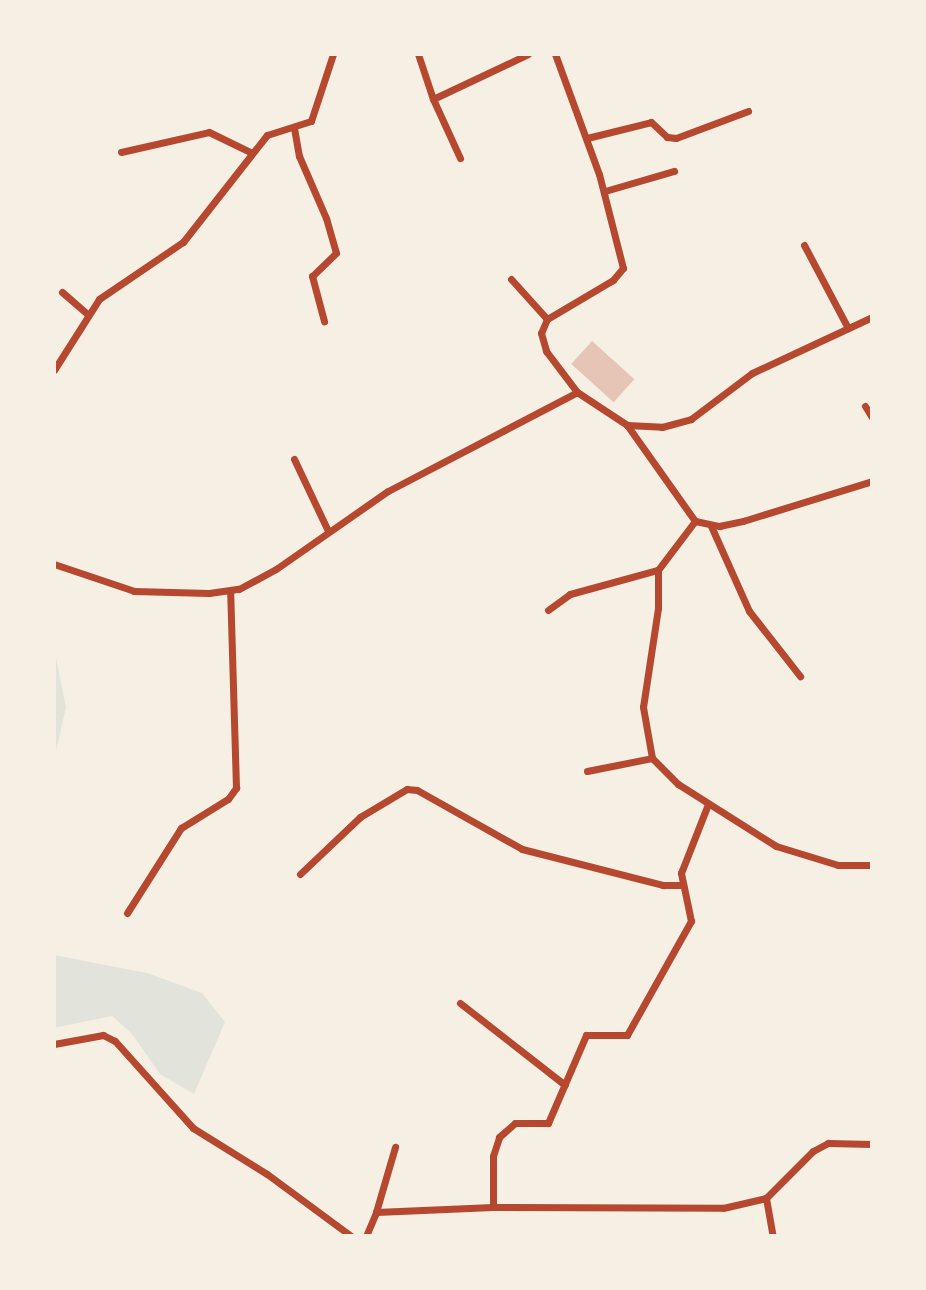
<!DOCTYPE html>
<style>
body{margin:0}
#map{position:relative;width:926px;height:1290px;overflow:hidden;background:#f6efe4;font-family:"IBM Plex Sans",sans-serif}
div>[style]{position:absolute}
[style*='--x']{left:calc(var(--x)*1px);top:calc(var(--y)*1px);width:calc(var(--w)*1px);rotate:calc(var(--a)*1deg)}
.green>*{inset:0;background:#e2e4dc}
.building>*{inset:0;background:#e6c5b7;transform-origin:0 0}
.minor>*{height:7px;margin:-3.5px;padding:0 3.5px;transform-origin:3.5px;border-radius:3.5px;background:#b5482f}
span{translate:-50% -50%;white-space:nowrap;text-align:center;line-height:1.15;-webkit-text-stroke:5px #f6efe4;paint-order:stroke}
.frame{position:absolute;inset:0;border:56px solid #f6efe4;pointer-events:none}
</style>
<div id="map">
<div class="green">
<i style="clip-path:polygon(54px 648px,66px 707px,54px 760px)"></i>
<i style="clip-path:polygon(54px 955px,147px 973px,202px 993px,225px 1022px,194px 1094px,160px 1074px,132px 1034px,112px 1016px,54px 1028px)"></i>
</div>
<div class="building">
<i style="left:592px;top:341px;width:57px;height:31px;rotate:42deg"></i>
</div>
<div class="minor">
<i style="--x:418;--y:54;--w:47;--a:71.6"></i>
<i style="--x:433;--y:99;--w:105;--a:-25.3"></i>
<i style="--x:555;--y:54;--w:128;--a:69.9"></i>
<i style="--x:599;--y:174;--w:97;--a:75.7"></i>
<i style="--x:623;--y:268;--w:16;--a:130"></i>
<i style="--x:613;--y:280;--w:77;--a:149.4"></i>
<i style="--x:547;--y:319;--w:15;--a:113"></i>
<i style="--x:541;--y:333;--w:19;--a:74"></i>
<i style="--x:546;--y:351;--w:51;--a:52.9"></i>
<i style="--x:577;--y:392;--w:60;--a:33.4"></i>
<i style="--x:627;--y:425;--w:118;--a:54.7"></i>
<i style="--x:695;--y:521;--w:25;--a:12"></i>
<i style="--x:719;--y:526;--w:25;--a:-12"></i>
<i style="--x:743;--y:521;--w:135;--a:-17.2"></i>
<i style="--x:433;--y:99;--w:65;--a:65.4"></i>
<i style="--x:294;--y:128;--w:28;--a:80"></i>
<i style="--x:299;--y:156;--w:68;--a:66.5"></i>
<i style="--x:326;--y:218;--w:36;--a:74"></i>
<i style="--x:336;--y:253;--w:33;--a:136"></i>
<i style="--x:312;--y:276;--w:47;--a:75.1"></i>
<i style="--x:587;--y:138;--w:66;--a:-14"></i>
<i style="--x:651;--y:122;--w:22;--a:43"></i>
<i style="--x:667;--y:137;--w:9;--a:6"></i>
<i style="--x:676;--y:138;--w:77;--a:-20.6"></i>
<i style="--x:121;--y:152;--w:90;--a:-12.8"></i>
<i style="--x:209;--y:132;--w:46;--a:26"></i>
<i style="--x:605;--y:191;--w:72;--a:-16.2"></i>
<i style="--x:804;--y:245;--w:94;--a:62.1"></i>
<i style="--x:511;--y:279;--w:54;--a:48"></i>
<i style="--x:62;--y:292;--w:33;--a:41"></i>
<i style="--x:54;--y:370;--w:84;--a:-57.6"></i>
<i style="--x:99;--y:299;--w:102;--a:-34.2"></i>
<i style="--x:183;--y:242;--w:136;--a:-51.9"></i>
<i style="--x:267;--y:135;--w:46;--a:-17.7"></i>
<i style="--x:311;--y:121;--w:71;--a:-71.8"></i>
<i style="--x:865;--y:406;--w:13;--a:58"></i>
<i style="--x:627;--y:425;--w:35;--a:3"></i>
<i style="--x:662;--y:427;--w:30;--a:-15"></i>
<i style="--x:691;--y:419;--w:76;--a:-37"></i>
<i style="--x:752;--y:373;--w:132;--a:-25"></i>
<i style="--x:294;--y:459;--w:80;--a:64.7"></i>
<i style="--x:695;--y:521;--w:61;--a:127.1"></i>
<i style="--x:658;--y:570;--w:38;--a:90"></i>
<i style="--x:658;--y:608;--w:100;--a:98.6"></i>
<i style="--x:643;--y:707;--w:52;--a:80"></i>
<i style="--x:652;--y:758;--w:37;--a:45"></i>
<i style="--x:678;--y:784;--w:116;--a:32.3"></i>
<i style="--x:776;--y:846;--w:65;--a:17"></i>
<i style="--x:838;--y:865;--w:34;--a:0"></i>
<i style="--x:711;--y:526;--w:93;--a:65.9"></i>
<i style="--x:749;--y:611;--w:83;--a:51.9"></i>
<i style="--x:54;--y:564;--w:84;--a:18.6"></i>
<i style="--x:134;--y:591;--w:75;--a:1.5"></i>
<i style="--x:209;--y:593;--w:30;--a:-8"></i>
<i style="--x:239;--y:589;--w:42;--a:-28.4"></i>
<i style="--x:276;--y:569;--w:136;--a:-34.9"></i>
<i style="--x:388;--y:491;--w:213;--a:-27.6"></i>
<i style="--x:548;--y:610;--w:27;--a:-36"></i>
<i style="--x:570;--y:594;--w:91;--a:-15.3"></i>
<i style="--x:587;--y:771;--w:66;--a:-11.3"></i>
<i style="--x:300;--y:874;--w:83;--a:-43.5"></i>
<i style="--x:360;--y:817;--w:55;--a:-30.8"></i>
<i style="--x:407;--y:789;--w:10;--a:6"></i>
<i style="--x:417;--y:790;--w:120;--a:29.3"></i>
<i style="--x:522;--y:849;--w:146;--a:14.3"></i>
<i style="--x:663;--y:885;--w:18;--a:0"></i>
<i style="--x:127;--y:913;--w:101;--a:-57.6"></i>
<i style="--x:181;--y:828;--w:55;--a:-31.7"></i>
<i style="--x:228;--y:799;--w:14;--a:-54"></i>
<i style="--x:236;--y:788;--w:197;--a:-91.7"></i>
<i style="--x:460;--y:1003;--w:133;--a:38"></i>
<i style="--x:54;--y:1044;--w:50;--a:-10.4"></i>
<i style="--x:103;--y:1035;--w:13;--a:27"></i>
<i style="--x:115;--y:1041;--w:117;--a:48.1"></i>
<i style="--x:193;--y:1128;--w:87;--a:31.9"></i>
<i style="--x:267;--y:1174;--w:104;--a:36.4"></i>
<i style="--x:766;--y:1198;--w:39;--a:80"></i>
<i style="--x:493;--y:1207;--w:51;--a:-90"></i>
<i style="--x:493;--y:1156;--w:20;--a:-72"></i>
<i style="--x:499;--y:1137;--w:21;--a:-41"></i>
<i style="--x:515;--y:1123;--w:33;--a:0"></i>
<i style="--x:548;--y:1123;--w:96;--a:-66.6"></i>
<i style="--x:586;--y:1035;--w:41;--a:0"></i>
<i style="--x:627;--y:1035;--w:131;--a:-60.7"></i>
<i style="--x:691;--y:921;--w:49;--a:-101.8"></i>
<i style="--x:681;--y:873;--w:74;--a:-68.6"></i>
<i style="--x:376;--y:1212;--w:68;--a:-73.7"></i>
<i style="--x:366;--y:1236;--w:26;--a:-67"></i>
<i style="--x:376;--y:1212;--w:117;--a:-2.4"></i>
<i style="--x:493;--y:1207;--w:230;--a:0.2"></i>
<i style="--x:723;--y:1208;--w:44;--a:-13.1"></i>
<i style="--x:766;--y:1198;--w:66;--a:-45"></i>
<i style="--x:813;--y:1151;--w:17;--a:-28"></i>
<i style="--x:828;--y:1143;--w:44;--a:1.3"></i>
</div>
<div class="frame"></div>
</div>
